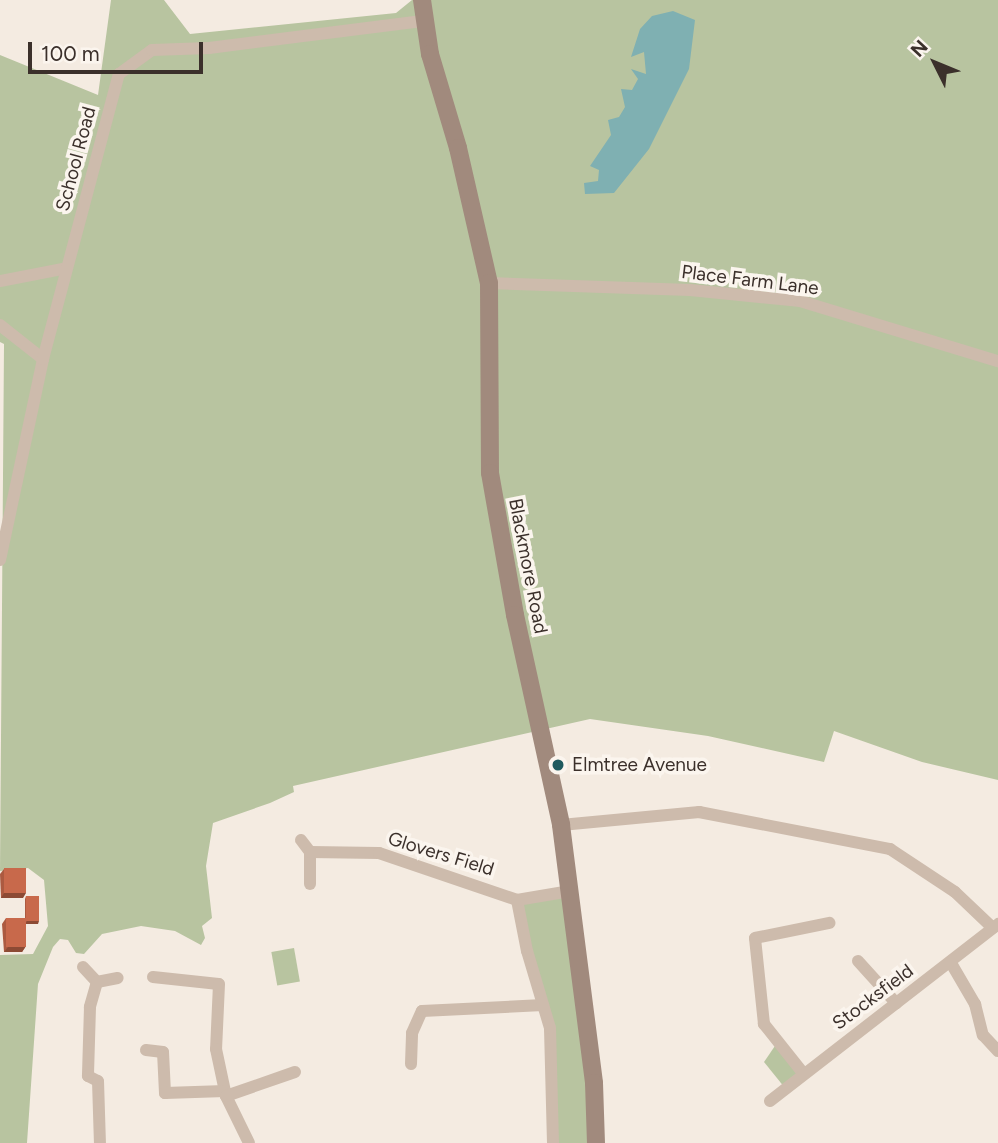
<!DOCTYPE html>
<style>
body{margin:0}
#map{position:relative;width:998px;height:1143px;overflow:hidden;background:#f4ebe1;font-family:Figtree,sans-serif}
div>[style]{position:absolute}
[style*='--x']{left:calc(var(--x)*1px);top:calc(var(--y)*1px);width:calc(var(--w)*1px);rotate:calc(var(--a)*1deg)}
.green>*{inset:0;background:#b8c4a0;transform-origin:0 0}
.water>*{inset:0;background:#7fb0b2}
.street>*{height:12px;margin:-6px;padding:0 6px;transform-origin:6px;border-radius:6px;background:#cdbbac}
.secondary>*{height:18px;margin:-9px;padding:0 9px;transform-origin:9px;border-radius:9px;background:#a18a7d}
.wall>*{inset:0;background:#ac5a40}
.shaded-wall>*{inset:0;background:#8c4a34}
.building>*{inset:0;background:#c8694b;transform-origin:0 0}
.dots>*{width:19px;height:19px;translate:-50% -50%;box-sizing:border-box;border:4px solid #fbf5ee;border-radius:50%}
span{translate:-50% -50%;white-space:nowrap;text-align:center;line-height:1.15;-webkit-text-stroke:7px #fbf5ee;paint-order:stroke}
.street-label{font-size:19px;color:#3b302b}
.poi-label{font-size:19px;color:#3b302b}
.left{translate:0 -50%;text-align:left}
.north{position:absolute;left:900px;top:28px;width:70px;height:70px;-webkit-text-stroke:5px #fbf5ee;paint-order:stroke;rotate:313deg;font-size:19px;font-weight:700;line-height:28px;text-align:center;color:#3b302b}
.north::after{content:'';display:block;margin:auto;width:24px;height:32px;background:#3b302b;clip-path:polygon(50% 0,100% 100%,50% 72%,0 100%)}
.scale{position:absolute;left:28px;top:42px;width:175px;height:32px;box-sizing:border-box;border:4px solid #3b302b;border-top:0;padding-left:9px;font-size:21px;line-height:24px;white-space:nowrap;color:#3b302b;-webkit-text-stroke:5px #fbf5ee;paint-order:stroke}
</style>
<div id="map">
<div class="green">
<i style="clip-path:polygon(111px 0,164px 0,190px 34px,396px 13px,412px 0,998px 0,998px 780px,922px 762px,834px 731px,824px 762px,708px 736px,590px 719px,293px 786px,294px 792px,270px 803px,213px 823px,206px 866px,212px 918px,202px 926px,205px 938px,201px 945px,175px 931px,141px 926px,102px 934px,84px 954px,76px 953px,68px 940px,60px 939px,53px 947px,38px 984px,27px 1143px,0 1143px,0 955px,33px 954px,48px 926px,44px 880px,28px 868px,0 871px,4px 344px,0 342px,0 55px,98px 95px)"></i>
<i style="clip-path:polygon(570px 891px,596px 1143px,553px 1143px,551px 1055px,517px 900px)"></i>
<i style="left:294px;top:948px;width:34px;height:23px;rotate:80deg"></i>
<i style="clip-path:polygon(777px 1043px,803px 1073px,785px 1088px,764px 1062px)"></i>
</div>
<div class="water">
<i style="clip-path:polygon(673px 11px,695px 20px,689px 69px,649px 149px,614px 193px,585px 194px,584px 183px,598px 181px,599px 170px,590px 166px,611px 135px,608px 120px,619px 117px,625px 107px,621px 89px,632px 90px,638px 79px,631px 69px,646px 74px,644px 52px,631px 57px,640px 29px,652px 16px)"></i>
</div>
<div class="street">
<i style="--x:0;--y:281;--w:68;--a:-11"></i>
<i style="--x:489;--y:283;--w:201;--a:2"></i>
<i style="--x:690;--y:290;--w:111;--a:5.7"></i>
<i style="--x:800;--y:301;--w:207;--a:16.9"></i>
<i style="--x:0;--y:325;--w:55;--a:38.3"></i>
<i style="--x:0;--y:560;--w:206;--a:-77.9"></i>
<i style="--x:43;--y:359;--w:295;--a:-75.1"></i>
<i style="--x:119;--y:74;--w:41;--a:-36"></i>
<i style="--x:152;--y:50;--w:57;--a:-2"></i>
<i style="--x:209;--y:48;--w:217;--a:-7.2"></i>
<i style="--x:561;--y:825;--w:139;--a:-5.4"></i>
<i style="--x:699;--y:812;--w:195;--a:11"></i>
<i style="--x:890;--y:849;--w:78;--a:33.5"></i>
<i style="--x:955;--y:892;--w:52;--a:43.5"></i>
<i style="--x:301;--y:840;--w:15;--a:53"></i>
<i style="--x:310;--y:884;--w:32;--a:-90"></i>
<i style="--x:310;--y:852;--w:69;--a:0.8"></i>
<i style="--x:379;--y:853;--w:146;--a:18.8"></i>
<i style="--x:858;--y:961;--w:57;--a:47.9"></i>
<i style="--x:951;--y:963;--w:48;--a:59.7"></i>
<i style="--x:975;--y:1004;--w:32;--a:76"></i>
<i style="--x:983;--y:1035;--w:22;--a:47"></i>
<i style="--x:83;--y:967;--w:21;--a:47"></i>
<i style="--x:97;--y:982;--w:26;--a:106"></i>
<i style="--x:90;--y:1007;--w:69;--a:91.7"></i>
<i style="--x:88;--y:1076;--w:11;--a:27"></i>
<i style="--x:98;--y:1081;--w:62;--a:88.2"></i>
<i style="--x:153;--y:977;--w:66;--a:6.1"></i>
<i style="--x:219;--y:984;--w:65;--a:92.6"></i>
<i style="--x:216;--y:1049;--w:48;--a:78"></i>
<i style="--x:226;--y:1096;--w:52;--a:63.9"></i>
<i style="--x:97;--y:982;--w:21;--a:-11"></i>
<i style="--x:146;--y:1050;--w:17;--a:7"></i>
<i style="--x:163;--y:1052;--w:41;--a:87.2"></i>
<i style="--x:165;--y:1093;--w:60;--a:-1.9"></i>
<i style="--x:411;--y:1064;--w:31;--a:-88"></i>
<i style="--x:412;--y:1033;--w:24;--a:-66"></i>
<i style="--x:422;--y:1011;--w:121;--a:-2.8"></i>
<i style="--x:803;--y:1073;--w:63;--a:-128.5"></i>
<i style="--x:764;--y:1024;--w:86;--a:-96"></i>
<i style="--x:755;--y:938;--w:76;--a:-11.5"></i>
<i style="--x:226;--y:1096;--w:73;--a:-19.2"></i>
<i style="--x:770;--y:1101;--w:289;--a:-37.8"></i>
<i style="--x:553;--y:1143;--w:115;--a:-91.5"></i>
<i style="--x:550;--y:1028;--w:80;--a:-106.6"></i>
<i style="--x:527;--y:951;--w:52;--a:-101.1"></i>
<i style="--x:517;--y:900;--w:54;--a:-9.6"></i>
</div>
<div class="secondary">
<i style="--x:422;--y:0;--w:55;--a:81.6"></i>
<i style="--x:430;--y:54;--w:98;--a:73.4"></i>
<i style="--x:458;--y:148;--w:139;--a:77.1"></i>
<i style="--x:489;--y:283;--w:190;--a:89.7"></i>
<i style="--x:490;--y:473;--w:144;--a:80"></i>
<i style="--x:515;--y:615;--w:215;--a:77.6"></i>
<i style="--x:561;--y:825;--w:260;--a:82.7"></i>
<i style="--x:594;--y:1083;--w:60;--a:88.1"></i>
</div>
<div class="wall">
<i style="clip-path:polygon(4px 869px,23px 898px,1px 898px,0 874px)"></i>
<i style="clip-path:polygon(26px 896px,38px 924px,26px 924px,26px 946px,22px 952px,4px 952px,2px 924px,6px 918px,25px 918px,25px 899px)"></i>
</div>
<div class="shaded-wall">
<i style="clip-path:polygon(4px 893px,26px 893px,23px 898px,1px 898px)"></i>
<i style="clip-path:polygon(27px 921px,39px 921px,38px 924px,25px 924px)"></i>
<i style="clip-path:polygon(26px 946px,22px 952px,4px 952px,8px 947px)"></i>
</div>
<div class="building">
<i style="left:26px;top:868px;width:25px;height:22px;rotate:90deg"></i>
<i style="left:26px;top:896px;width:13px;height:25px"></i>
<i style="left:6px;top:918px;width:20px;height:29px"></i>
</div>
<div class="dots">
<i style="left:558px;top:765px;background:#1f5a5e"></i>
</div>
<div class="street-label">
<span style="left:76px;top:159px;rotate:-75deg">School Road</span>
<span style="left:750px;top:280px;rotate:7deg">Place Farm Lane</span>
<span style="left:528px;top:566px;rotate:79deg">Blackmore Road</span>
<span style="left:441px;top:854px;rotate:17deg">Glovers Field</span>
<span style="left:873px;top:997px;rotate:-37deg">Stocksfield</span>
</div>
<div class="poi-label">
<span class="left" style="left:572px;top:765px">Elmtree Avenue</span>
</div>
<div class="north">N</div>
<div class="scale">100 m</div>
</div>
